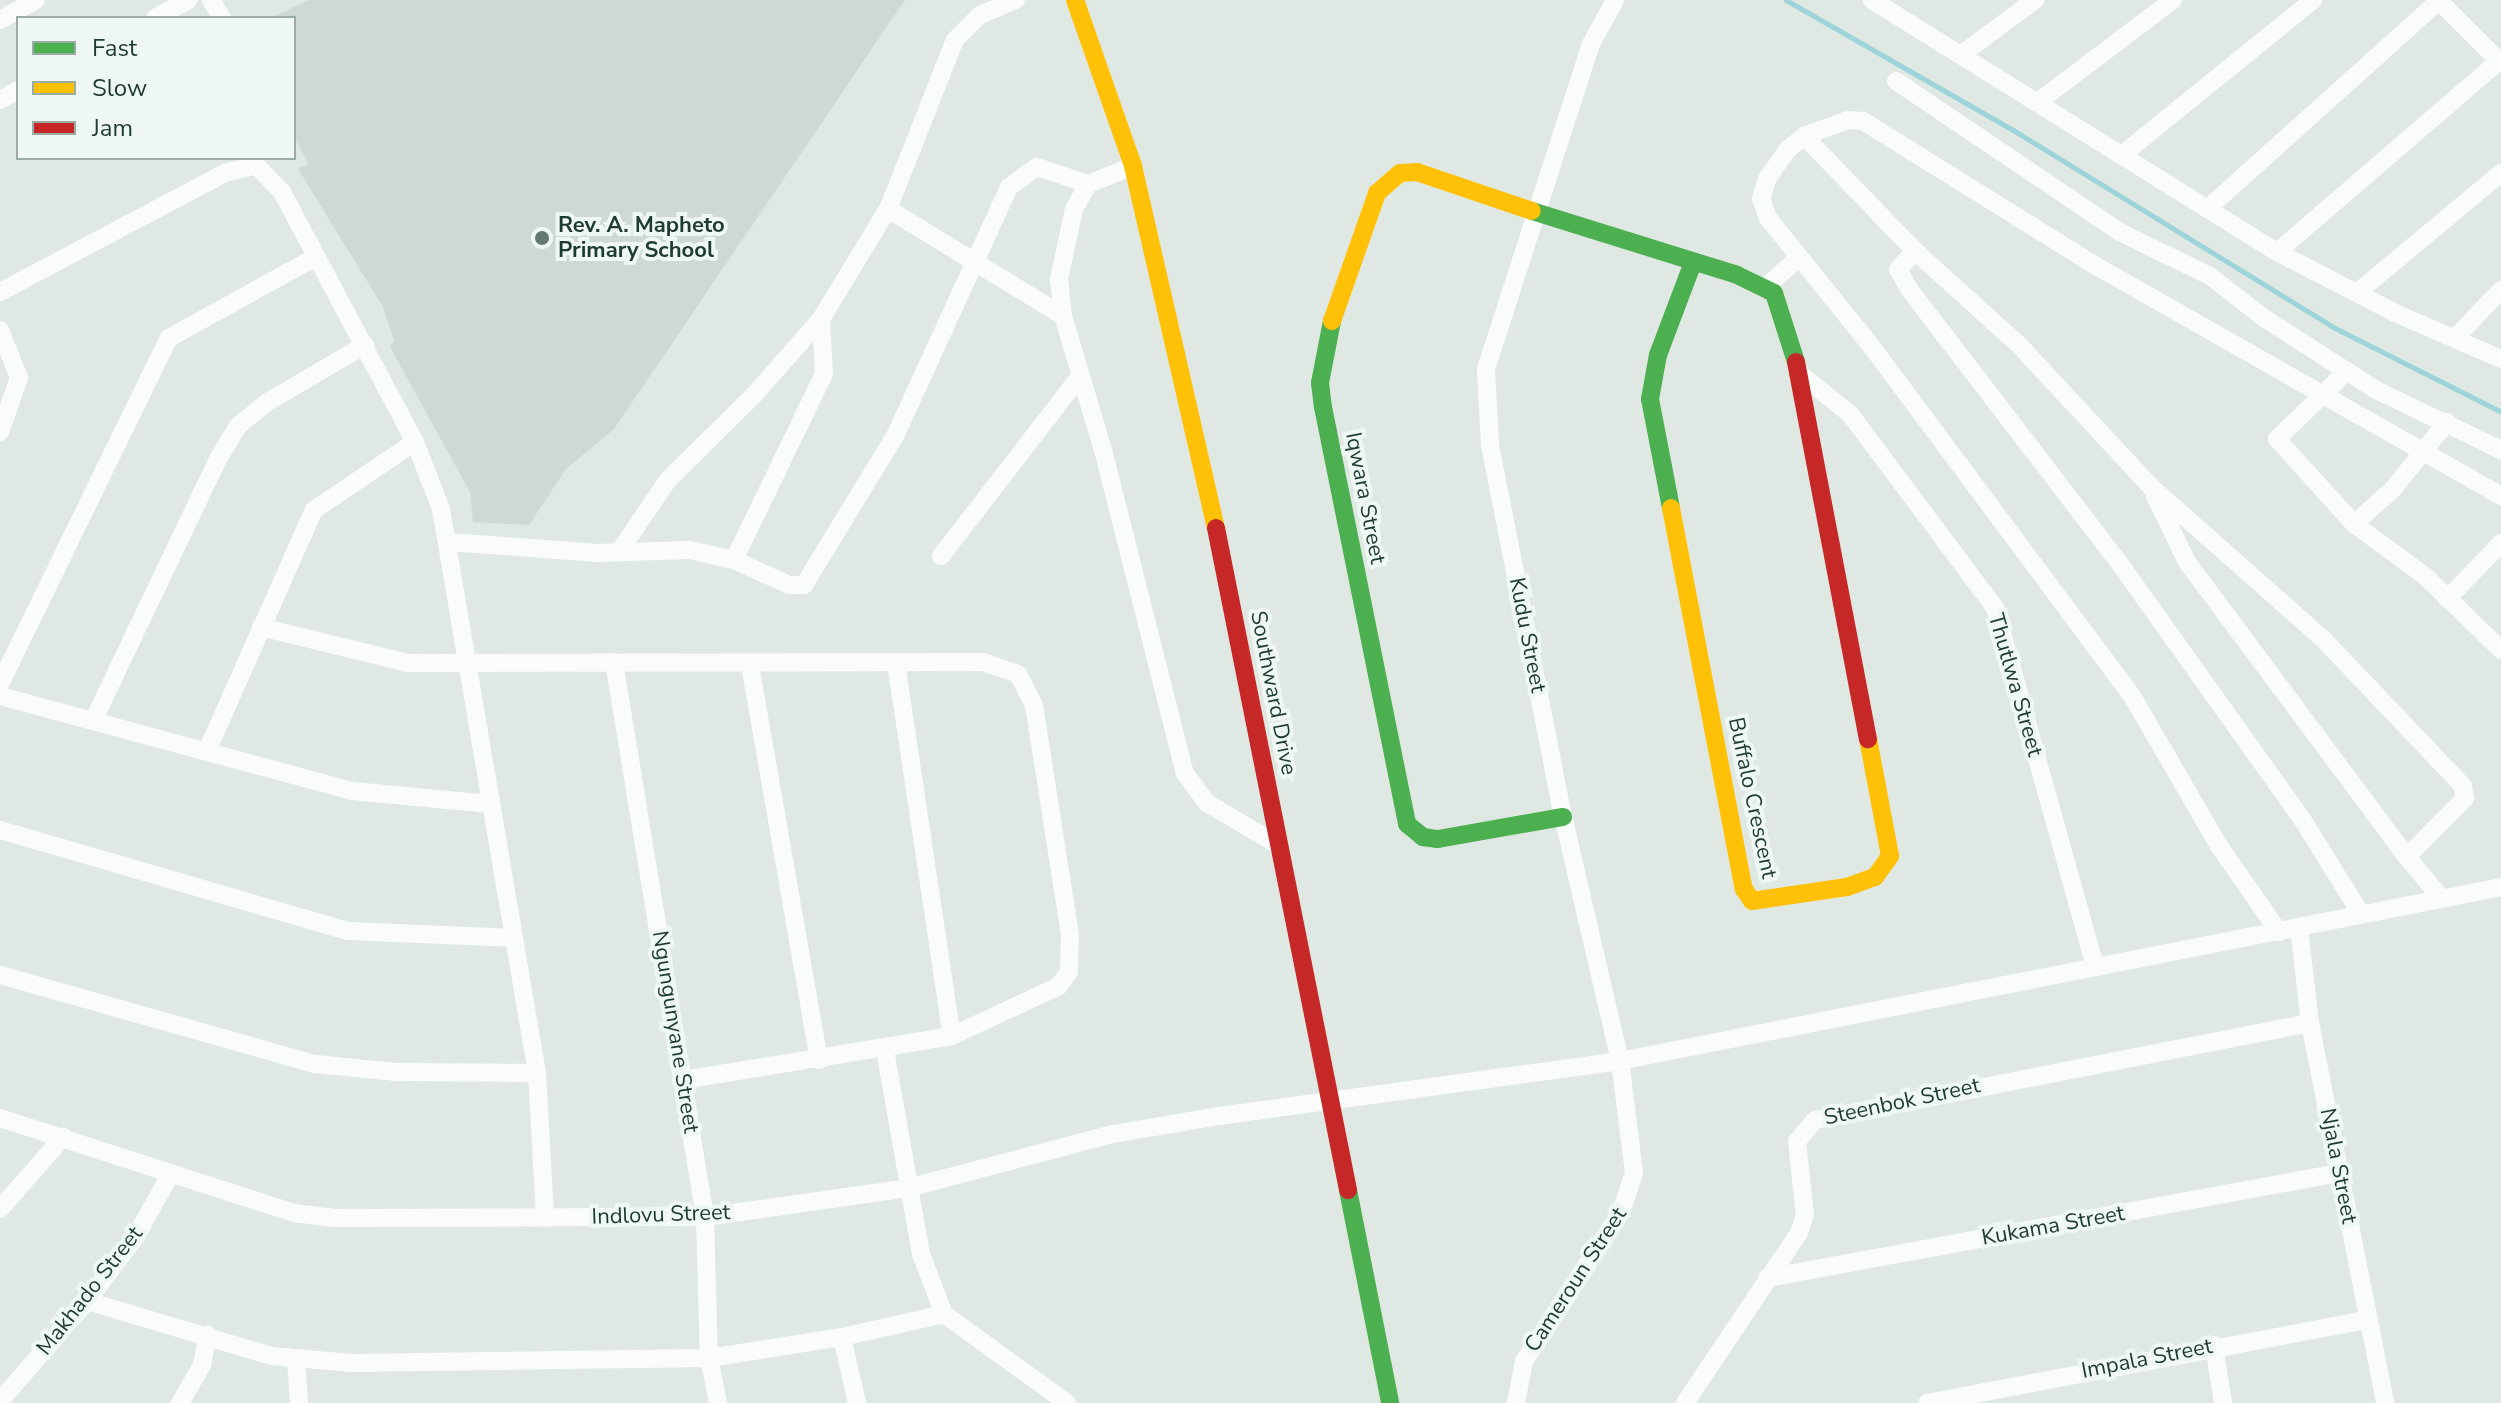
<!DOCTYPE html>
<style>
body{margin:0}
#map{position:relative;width:2501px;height:1403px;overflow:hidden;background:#e0e8e4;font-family:"Nunito Sans",sans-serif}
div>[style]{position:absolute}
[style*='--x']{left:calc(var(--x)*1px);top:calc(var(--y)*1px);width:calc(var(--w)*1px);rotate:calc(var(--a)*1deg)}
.built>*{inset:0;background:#ced9d4}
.stream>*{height:5px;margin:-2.5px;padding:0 2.5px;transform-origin:2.5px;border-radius:2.5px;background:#9dd4da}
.street>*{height:18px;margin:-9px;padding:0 9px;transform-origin:9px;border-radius:9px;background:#fafcfb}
.fast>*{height:18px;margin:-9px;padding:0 9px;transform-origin:9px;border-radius:9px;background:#4caf50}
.slow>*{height:18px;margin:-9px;padding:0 9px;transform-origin:9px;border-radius:9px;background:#ffc107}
.jam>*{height:18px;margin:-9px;padding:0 9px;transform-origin:9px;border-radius:9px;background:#c62828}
.dots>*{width:22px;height:22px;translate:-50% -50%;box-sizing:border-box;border:4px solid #eef7f2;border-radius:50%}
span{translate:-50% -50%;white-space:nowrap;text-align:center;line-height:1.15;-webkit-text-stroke:8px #eef7f2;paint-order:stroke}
.poi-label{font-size:22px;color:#1e3b32;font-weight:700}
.left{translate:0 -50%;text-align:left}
.street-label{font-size:22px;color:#1e3b32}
.legend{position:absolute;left:16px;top:16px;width:280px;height:144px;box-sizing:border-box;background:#eef7f2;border:2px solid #9baca5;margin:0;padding:10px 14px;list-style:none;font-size:24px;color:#1e3b32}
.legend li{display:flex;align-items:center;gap:16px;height:40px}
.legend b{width:40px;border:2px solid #9baca5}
</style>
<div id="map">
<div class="built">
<i style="clip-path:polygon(309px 0,905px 0,614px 429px,566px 469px,529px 525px,473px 522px,470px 492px,390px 347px,394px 340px,383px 307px,298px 169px,309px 164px,294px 137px,294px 18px,271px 18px)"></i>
</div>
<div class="stream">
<i style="--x:1786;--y:0;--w:262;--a:29.8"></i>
<i style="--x:2013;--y:130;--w:374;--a:31.6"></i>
<i style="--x:2331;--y:326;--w:191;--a:26.8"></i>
</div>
<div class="street">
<i style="--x:211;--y:0;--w:21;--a:59"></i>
<i style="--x:1872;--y:0;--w:477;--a:31.9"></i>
<i style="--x:2277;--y:252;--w:131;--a:27.3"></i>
<i style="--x:2393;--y:312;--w:118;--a:23.5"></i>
<i style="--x:2438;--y:0;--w:89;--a:45"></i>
<i style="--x:155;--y:18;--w:38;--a:-28"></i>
<i style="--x:0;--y:20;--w:41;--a:-29.1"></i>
<i style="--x:1962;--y:54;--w:91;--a:-36.5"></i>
<i style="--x:1896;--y:81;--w:270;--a:34"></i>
<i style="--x:2120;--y:232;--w:100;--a:26.1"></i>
<i style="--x:2210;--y:276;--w:68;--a:37.9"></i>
<i style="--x:2264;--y:318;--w:133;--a:32.7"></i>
<i style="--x:2376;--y:390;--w:139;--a:25.6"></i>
<i style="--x:0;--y:100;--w:21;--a:-29"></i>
<i style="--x:2038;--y:102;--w:169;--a:-37.1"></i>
<i style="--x:1804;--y:136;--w:160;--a:46"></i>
<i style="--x:1915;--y:251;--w:142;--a:42.1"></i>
<i style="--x:2020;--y:346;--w:191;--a:47.1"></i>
<i style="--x:2150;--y:486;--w:232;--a:41.5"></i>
<i style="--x:2324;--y:640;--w:202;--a:46.4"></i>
<i style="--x:2463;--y:786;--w:12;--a:81"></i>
<i style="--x:2465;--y:798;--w:83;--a:134.5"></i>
<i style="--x:2407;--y:857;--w:53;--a:50.3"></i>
<i style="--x:2123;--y:154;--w:245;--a:-39"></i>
<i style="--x:1133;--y:166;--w:48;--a:158.2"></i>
<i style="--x:1088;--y:184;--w:29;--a:119"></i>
<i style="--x:1074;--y:209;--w:72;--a:102.1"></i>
<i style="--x:1059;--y:279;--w:37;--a:84"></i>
<i style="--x:1063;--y:316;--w:140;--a:73.4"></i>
<i style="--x:1103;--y:450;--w:333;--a:75.8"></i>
<i style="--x:1185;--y:773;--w:37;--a:54"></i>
<i style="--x:1207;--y:803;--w:82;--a:30.6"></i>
<i style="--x:888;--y:209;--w:205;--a:31.4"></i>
<i style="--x:2207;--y:209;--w:312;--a:-41.9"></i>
<i style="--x:1915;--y:251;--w:25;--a:133"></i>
<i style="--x:1898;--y:269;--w:23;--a:61"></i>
<i style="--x:1909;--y:289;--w:355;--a:52.5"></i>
<i style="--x:2125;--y:571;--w:305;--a:54.5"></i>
<i style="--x:2302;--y:819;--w:110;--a:58.1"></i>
<i style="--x:2277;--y:252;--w:293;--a:-40.7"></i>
<i style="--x:1766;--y:287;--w:43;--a:-42.2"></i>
<i style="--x:0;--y:292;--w:255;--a:-27.9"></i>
<i style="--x:225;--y:173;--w:32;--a:-14"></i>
<i style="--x:256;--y:165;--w:37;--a:46"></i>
<i style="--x:282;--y:192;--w:283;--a:62"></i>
<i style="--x:415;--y:442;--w:72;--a:68.8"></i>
<i style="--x:441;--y:509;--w:572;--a:80.34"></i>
<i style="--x:537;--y:1073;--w:145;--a:86.8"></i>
<i style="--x:2358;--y:292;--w:186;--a:-39.8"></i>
<i style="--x:0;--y:330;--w:52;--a:68.4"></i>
<i style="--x:19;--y:378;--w:57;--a:109.4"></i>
<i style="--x:2456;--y:337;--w:65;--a:-46.2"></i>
<i style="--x:2347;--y:371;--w:98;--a:135.8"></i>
<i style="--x:2277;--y:439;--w:115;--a:47.8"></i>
<i style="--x:1799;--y:373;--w:65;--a:38.8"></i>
<i style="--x:1850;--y:414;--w:242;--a:53.2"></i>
<i style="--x:1995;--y:608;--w:372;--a:74.4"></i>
<i style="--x:2447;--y:422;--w:86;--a:128.9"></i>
<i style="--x:2393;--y:489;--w:52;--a:138.1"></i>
<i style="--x:2354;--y:524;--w:88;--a:36.2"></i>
<i style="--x:2425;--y:576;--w:106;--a:44.2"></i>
<i style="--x:2155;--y:496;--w:73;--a:64.1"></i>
<i style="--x:2187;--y:562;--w:368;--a:53.3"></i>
<i style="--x:449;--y:542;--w:149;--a:4.2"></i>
<i style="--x:598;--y:553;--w:91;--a:-1.9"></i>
<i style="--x:689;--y:550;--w:46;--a:12.5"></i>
<i style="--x:734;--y:560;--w:60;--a:24.4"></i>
<i style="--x:789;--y:585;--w:15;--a:0"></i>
<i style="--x:804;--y:585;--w:177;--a:-58.6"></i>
<i style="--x:896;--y:434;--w:272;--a:-65.4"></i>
<i style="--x:1009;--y:187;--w:34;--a:-36"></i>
<i style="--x:1037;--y:167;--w:54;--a:18.4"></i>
<i style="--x:619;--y:552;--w:87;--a:-55.8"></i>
<i style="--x:668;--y:480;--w:121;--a:-44.7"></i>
<i style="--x:754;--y:395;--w:101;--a:-48.6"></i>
<i style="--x:821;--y:319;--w:129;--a:-58.7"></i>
<i style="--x:888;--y:209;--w:182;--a:-68.4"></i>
<i style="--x:955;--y:40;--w:35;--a:-45"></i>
<i style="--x:980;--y:15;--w:39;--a:-23"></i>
<i style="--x:941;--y:556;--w:224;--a:-52.3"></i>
<i style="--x:734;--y:560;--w:207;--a:-64.2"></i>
<i style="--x:824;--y:374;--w:55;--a:-93.1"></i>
<i style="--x:2447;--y:599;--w:78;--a:-46"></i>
<i style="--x:261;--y:627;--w:151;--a:13.8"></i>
<i style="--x:408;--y:663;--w:575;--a:-0.1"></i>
<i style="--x:983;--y:662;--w:37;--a:19"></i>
<i style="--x:1018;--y:674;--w:35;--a:63"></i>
<i style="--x:1034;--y:705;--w:234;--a:81.1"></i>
<i style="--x:1070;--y:936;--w:36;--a:92"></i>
<i style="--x:1069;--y:972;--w:17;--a:126"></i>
<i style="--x:1059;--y:986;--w:118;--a:155"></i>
<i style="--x:952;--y:1036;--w:272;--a:170.7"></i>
<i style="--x:614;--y:662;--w:562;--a:80.69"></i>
<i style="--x:705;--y:1217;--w:141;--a:88.4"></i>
<i style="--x:709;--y:1358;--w:46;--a:78.7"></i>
<i style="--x:896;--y:663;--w:377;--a:81.5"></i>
<i style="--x:750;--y:665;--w:401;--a:80.1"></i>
<i style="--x:0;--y:684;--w:385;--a:-64"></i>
<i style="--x:169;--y:338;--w:168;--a:-28.9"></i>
<i style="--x:0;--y:696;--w:365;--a:15.1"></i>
<i style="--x:352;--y:791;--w:139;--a:5.4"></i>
<i style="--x:94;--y:719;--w:288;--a:-64.5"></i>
<i style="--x:218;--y:459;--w:39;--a:-59"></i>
<i style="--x:238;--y:426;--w:36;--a:-39"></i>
<i style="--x:266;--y:403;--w:115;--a:-30.4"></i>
<i style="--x:207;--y:751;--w:264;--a:-66.1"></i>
<i style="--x:314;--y:510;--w:122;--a:-34"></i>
<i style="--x:0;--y:830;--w:362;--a:16.2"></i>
<i style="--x:348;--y:931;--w:165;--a:2.4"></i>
<i style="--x:2299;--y:928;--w:96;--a:83.4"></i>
<i style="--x:2310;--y:1023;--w:387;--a:78.8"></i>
<i style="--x:2279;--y:932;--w:105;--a:-124.9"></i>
<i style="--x:2219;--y:846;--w:173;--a:-120.1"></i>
<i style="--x:2132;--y:696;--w:442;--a:-126.7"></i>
<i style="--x:1868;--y:342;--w:159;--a:-128.9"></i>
<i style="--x:1768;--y:218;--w:20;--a:-110"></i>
<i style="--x:1761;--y:199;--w:21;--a:-73"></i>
<i style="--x:1767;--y:179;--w:35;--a:-55"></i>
<i style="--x:1787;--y:150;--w:22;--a:-39"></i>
<i style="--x:1804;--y:136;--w:47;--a:-20"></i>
<i style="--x:1848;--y:120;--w:15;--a:4"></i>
<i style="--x:1863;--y:121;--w:277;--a:31.9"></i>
<i style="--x:2098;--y:267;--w:464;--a:29.6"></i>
<i style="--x:0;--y:975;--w:327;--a:15.8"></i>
<i style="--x:315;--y:1064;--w:82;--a:5.6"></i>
<i style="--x:397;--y:1072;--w:140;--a:0.4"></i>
<i style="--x:885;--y:1050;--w:207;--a:80"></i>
<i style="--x:921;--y:1254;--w:64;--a:69"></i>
<i style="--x:944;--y:1314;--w:152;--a:35.9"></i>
<i style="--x:0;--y:1118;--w:309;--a:17.9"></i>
<i style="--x:294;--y:1213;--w:41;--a:7"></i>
<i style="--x:335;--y:1218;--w:370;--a:-0.2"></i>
<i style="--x:705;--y:1217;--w:205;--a:-8.1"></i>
<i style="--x:908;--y:1188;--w:212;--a:-14.8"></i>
<i style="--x:1113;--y:1134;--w:108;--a:-9.6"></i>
<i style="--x:1219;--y:1116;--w:405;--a:-7.8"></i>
<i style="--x:1620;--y:1061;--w:898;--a:-11.17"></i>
<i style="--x:0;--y:1209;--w:96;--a:-48.8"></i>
<i style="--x:1767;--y:1278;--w:582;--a:-10.4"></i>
<i style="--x:87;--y:1301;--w:193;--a:16.6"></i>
<i style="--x:272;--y:1356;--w:80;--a:5"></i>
<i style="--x:352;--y:1363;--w:357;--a:-0.8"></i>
<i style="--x:709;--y:1358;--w:135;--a:-9"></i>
<i style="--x:842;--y:1337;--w:105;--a:-12.7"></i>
<i style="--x:842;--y:1337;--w:68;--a:77.2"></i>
<i style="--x:2214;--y:1345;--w:59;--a:81.2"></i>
<i style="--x:296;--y:1360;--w:43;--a:86"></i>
<i style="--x:0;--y:1401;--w:133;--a:-49"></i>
<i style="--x:87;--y:1301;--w:81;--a:-53"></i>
<i style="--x:136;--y:1236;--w:70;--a:-60.9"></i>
<i style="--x:180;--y:1403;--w:44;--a:-59.9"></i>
<i style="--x:202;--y:1365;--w:31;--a:-79"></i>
<i style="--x:1516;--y:1403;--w:43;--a:-79.2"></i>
<i style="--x:1524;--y:1361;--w:178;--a:-56.9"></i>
<i style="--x:1621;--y:1212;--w:41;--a:-71.6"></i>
<i style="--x:1634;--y:1173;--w:113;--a:-97.1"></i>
<i style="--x:1620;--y:1061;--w:251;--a:-103.1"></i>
<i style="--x:1563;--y:817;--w:380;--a:-101.1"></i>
<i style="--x:1490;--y:444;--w:75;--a:-93.1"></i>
<i style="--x:1486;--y:369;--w:342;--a:-72.1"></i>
<i style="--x:1591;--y:44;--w:50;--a:-61.4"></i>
<i style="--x:1685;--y:1403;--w:205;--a:-56.2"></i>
<i style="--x:1799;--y:1233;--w:19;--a:-72"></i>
<i style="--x:1805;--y:1215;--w:74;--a:-96.2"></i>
<i style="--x:1797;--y:1141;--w:28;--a:-49"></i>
<i style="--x:1815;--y:1120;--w:504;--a:-11.09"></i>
<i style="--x:1927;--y:1403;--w:449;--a:-10.7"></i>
</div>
<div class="fast">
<i style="--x:1532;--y:211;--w:215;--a:17.3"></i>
<i style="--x:1737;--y:275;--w:41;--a:25.9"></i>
<i style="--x:1774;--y:293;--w:72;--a:72.3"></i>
<i style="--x:1332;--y:321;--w:63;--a:101"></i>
<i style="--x:1320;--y:383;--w:24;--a:83"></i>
<i style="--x:1323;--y:407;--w:425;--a:78.6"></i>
<i style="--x:1407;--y:824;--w:21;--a:39"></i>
<i style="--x:1423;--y:837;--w:15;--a:8"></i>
<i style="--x:1438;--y:839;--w:127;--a:-10"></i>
<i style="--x:1671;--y:508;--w:111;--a:-100.9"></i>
<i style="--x:1650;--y:399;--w:45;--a:-79.7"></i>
<i style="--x:1658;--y:355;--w:96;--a:-69.3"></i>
<i style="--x:1348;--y:1190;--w:217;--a:78.8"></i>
</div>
<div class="slow">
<i style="--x:1075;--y:0;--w:176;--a:70.7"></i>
<i style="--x:1133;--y:166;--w:371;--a:77.1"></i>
<i style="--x:1332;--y:321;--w:136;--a:-70.6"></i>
<i style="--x:1377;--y:193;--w:30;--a:-41"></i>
<i style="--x:1400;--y:173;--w:17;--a:-3"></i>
<i style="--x:1417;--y:172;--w:121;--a:18.7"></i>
<i style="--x:1671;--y:508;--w:388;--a:79.2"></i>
<i style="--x:1744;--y:889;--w:14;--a:56"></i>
<i style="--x:1752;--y:901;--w:96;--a:-8.4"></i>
<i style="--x:1847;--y:887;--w:30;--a:-20"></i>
<i style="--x:1875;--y:877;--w:26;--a:-54"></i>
<i style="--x:1890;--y:856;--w:119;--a:-100.6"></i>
</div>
<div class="jam">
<i style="--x:1796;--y:362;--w:384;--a:79.2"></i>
<i style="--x:1216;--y:528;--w:675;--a:78.72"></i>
</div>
<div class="dots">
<i style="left:542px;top:238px;background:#627870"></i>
</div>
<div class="poi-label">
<span class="left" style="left:558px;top:238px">Rev. A. Mapheto<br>Primary School</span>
</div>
<div class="street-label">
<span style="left:1365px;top:498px;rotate:79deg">Iqwara Street</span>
<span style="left:1527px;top:635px;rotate:79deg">Kudu Street</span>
<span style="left:2015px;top:685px;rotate:74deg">Thutlwa Street</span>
<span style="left:1273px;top:693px;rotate:79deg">Southward Drive</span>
<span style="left:1752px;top:798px;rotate:78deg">Buffalo Crescent</span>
<span style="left:675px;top:1032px;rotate:81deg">Ngungunyane Street</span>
<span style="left:1902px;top:1102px;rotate:-12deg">Steenbok Street</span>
<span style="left:2338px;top:1166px;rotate:79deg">Njala Street</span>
<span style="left:661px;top:1215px;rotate:-2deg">Indlovu Street</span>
<span style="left:2053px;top:1226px;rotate:-10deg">Kukama Street</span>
<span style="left:1576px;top:1280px;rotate:-57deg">Cameroun Street</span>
<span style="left:90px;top:1291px;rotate:-52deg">Makhado Street</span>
<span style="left:2147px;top:1359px;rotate:-11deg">Impala Street</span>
</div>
<ul class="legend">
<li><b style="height:10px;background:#4caf50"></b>Fast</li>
<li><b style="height:10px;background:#ffc107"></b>Slow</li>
<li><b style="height:10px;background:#c62828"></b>Jam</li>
</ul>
</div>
